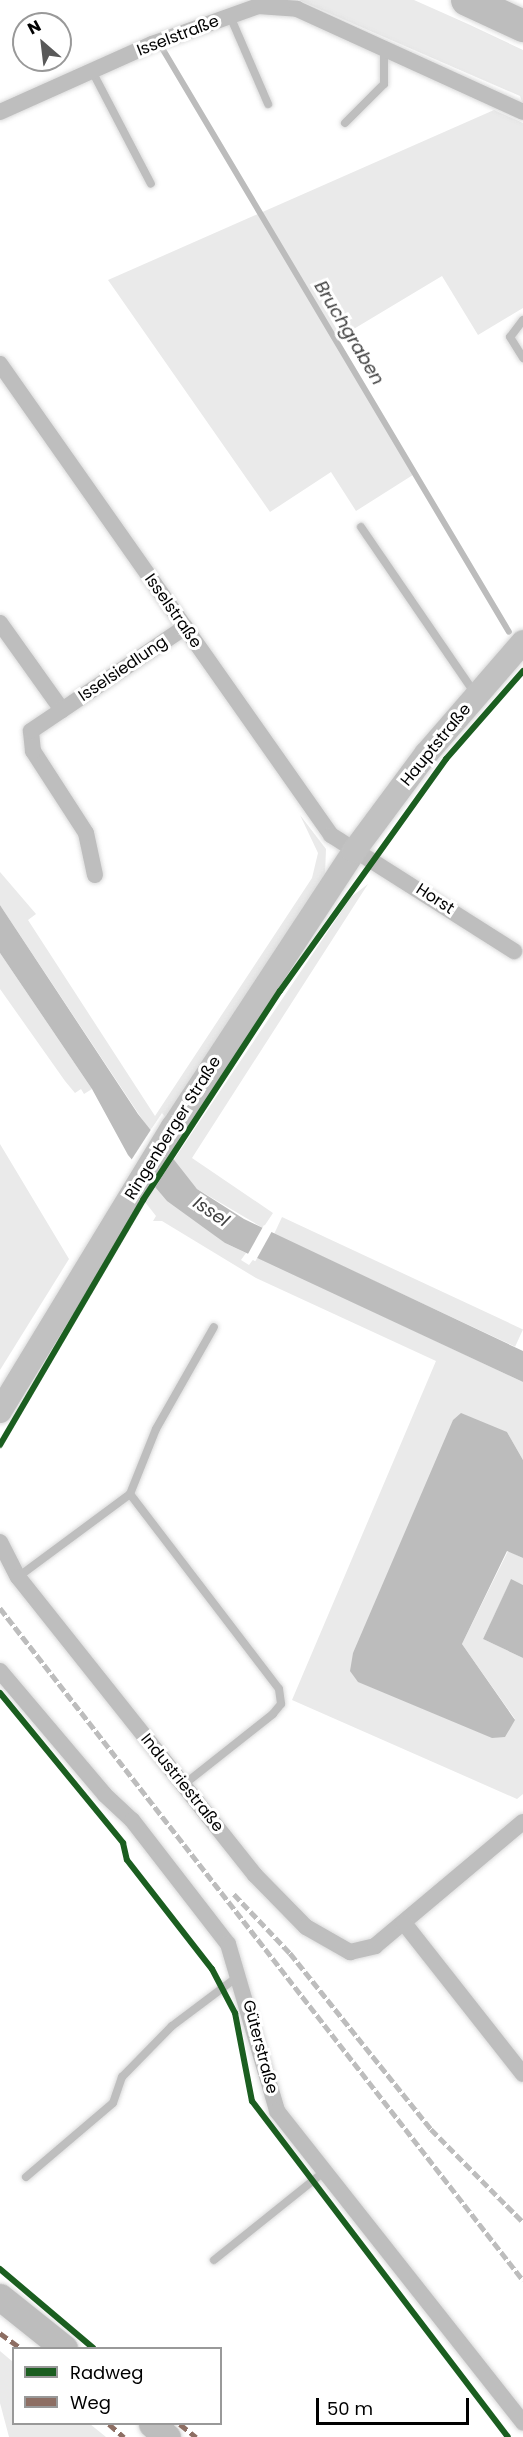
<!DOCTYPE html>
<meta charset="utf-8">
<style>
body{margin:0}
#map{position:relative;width:523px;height:2437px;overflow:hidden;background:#fff;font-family:Poppins,sans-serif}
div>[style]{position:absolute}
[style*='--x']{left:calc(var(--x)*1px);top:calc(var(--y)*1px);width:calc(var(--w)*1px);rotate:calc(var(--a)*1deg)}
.green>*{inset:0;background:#eaeaea;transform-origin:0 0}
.water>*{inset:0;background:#bcbcbc}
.pier>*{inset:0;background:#fff;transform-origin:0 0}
.stream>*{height:6px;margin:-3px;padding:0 3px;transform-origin:3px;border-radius:3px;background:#bcbcbc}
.roads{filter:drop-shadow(0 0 2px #dbdbdb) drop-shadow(0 0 2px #dbdbdb)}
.lane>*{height:8px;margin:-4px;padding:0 4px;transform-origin:4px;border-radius:4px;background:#bebebe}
.street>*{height:16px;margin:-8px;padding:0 8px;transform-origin:8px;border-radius:8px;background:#bebebe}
.secondary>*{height:24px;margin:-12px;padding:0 12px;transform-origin:12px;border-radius:12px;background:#c1c1c1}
.primary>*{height:27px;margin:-13.5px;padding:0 13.5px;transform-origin:13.5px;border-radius:13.5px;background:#bdbdbd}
.highway>*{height:32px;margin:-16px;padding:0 16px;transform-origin:16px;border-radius:16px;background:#bdbdbd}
.rail>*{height:4.5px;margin-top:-2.25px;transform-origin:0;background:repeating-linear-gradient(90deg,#bdbdbd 0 9px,transparent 0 12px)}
.quiet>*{height:4.5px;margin-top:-2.25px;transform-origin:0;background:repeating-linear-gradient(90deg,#8d6e63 0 9px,transparent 0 13.5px)}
.cycleway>*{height:6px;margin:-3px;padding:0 3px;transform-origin:3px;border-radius:3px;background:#1b5e20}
span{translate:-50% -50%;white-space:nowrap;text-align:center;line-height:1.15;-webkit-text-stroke:6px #fff;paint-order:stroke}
.street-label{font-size:16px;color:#000}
.water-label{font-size:18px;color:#404040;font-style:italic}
.legend{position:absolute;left:12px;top:2347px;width:210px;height:78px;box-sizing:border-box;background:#fff;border:2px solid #999;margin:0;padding:8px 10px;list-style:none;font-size:18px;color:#000}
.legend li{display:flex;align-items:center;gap:12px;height:30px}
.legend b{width:30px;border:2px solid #999}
.north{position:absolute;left:12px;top:12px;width:60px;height:60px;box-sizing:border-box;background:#fff;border:2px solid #999;border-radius:50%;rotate:332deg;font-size:16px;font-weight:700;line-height:24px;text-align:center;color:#000}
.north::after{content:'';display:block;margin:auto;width:21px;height:27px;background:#595959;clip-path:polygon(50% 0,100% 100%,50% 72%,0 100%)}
.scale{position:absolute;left:316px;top:2398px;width:153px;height:27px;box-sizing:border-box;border:3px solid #000;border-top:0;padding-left:8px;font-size:18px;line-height:21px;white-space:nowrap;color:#000;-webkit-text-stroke:4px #fff;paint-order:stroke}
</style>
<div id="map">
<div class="green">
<i style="clip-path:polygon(299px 0,414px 0,468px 24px,523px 50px,523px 105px,520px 96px)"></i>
<i style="clip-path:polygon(494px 110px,523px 123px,523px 308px,478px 335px,442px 276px,337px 339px,416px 473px,356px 511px,331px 472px,270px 512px,108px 280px)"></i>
<i style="clip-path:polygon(300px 815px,326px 849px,325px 875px,166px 1118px,162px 1113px,150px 1131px,0 905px,0 872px,36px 914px,28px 920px,155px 1116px,312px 878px,318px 853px)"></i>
<i style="clip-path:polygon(368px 884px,192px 1158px,273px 1213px,263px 1228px,197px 1189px,173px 1161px,351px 897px)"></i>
<i style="clip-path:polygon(0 953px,92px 1089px,84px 1094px,81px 1089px,75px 1093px,65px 1081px,0 989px)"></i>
<i style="clip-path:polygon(0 1144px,69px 1259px,0 1370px)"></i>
<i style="clip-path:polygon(155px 1186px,225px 1243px,246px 1253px,241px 1260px,249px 1265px,255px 1257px,266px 1261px,523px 1382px,523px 1460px,507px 1432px,353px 1653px,515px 1719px,462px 1644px,508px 1551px,523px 1558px,523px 1585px,511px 1580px,483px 1639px,523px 1658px,523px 1794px,517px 1799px,292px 1700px,436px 1361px,256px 1278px,162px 1221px,153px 1221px,156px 1216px,145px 1202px)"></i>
<i style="left:282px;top:1217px;width:266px;height:19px;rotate:25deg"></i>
<i style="clip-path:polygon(0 2351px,13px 2362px,14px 2424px,90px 2424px,106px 2437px,9px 2437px,0 2403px)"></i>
</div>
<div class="water">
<i style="clip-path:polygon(0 905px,138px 1114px,197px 1189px,244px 1219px,523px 1351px,523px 1382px,225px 1243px,167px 1201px,128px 1155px,92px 1089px,0 953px)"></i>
<i style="clip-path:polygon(461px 1413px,507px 1432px,523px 1460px,523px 1558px,507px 1551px,462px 1644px,515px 1720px,505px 1737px,492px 1738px,358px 1682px,350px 1671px,353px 1653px,453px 1420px)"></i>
<i style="clip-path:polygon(511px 1579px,523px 1585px,523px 1658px,483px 1639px)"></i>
</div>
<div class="pier">
<i style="clip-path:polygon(152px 1128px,174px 1158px,154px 1189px,130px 1162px)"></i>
<i style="left:264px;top:1225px;width:10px;height:36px;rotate:29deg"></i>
</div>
<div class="stream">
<i style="--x:162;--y:48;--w:679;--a:59.28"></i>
</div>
<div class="roads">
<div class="lane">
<i style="--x:230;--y:16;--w:96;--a:66.6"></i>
<i style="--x:92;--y:71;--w:127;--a:62.4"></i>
<i style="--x:345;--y:123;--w:55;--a:-45"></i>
<i style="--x:384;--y:84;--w:35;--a:-90"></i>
<i style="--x:523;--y:320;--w:21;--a:127"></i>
<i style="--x:510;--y:337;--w:25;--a:58"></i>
<i style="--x:361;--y:527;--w:204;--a:55.6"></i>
<i style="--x:130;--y:1494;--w:245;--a:52.6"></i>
<i style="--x:279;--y:1689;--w:15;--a:82"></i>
<i style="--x:281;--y:1704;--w:13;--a:129"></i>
<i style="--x:273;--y:1714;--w:115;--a:141.7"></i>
<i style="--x:18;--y:1577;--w:139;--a:-36.5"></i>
<i style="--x:130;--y:1494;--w:70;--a:-68.2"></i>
<i style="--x:156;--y:1429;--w:117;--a:-60.4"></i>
<i style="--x:26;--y:2177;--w:114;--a:-40.4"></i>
<i style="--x:113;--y:2103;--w:28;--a:-71"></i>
<i style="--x:122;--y:2077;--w:71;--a:-45.6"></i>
<i style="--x:172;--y:2026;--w:85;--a:-36.9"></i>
<i style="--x:214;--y:2260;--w:142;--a:-38.7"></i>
</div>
<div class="street">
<i style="--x:0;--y:112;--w:167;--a:-24.1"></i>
<i style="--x:152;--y:44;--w:113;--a:-19.7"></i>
<i style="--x:258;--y:6;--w:39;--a:4"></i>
<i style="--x:297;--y:9;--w:248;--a:24.5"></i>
<i style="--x:0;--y:364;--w:576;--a:54.9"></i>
<i style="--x:331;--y:835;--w:217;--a:32.4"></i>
<i style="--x:0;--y:623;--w:107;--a:54.5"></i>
<i style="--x:95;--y:875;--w:43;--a:-102.1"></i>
<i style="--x:86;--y:833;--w:98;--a:-122.9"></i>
<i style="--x:33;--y:751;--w:20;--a:-96"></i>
<i style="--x:31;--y:731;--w:186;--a:-34"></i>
<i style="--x:0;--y:1542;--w:39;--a:63"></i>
<i style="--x:18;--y:1577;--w:381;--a:51.5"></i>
<i style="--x:255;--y:1875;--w:73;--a:45.6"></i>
<i style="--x:306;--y:1927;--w:51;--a:29.6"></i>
<i style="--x:350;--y:1952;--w:26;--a:-13"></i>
<i style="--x:375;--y:1946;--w:193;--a:-40"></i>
<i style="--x:0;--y:1671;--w:162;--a:49.7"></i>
<i style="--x:105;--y:1795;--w:37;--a:43"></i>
<i style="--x:132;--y:1820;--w:157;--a:52.3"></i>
<i style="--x:228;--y:1944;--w:174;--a:73.6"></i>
<i style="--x:277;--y:2111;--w:397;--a:51.7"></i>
<i style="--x:404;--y:1923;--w:192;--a:51.8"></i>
</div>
<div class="secondary">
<i style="--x:0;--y:1411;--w:333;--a:-58.7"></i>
<i style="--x:173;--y:1127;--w:330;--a:-56.7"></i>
<i style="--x:354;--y:851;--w:121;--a:-53.4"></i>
<i style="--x:426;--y:754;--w:148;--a:-49.1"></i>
</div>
<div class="primary">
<i style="--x:0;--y:2297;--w:82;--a:38.6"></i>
<i style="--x:152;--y:2424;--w:20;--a:41"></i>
</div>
<div class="highway">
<i style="--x:467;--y:0;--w:62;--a:24.9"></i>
</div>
</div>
<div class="rail">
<i style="--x:0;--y:1608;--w:852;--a:52.11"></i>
<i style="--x:234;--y:1894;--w:81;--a:46.5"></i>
<i style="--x:290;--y:1953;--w:226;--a:51.3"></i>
<i style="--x:431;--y:2129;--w:131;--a:45.3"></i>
</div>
<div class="quiet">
<i style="--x:0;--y:2333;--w:26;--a:36"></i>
<i style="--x:109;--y:2424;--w:20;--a:41"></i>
<i style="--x:180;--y:2424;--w:21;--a:39"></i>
</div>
<div class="cycleway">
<i style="--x:0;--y:1445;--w:284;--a:-59.7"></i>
<i style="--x:143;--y:1200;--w:250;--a:-56.8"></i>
<i style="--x:280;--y:991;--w:285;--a:-54.4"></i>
<i style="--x:446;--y:759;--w:117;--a:-48.8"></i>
<i style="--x:0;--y:1693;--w:194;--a:50.6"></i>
<i style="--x:123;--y:1843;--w:17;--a:77"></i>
<i style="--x:127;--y:1860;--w:138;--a:52.1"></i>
<i style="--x:212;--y:1969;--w:50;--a:62.4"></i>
<i style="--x:235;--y:2013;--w:90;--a:79.1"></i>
<i style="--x:252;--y:2101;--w:422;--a:52.7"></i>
<i style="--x:0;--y:2269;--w:122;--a:40.3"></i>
</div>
<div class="street-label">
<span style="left:178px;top:36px;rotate:-21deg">Isselstraße</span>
<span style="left:173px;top:611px;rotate:55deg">Isselstraße</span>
<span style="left:123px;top:669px;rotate:-34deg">Isselsiedlung</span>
<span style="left:436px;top:745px;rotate:-51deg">Hauptstraße</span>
<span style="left:435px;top:899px;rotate:33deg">Horst</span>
<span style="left:173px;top:1128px;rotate:-58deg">Ringenberger Straße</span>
<span style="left:182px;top:1783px;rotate:51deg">Industriestraße</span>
<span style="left:260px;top:2047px;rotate:75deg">Güterstraße</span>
</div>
<div class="water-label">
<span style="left:349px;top:333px;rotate:59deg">Bruchgraben</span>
<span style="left:211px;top:1212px;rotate:34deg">Issel</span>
</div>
<ul class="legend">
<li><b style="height:8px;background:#1b5e20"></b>Radweg</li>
<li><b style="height:8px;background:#8d6e63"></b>Weg</li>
</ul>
<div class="north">N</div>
<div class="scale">50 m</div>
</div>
